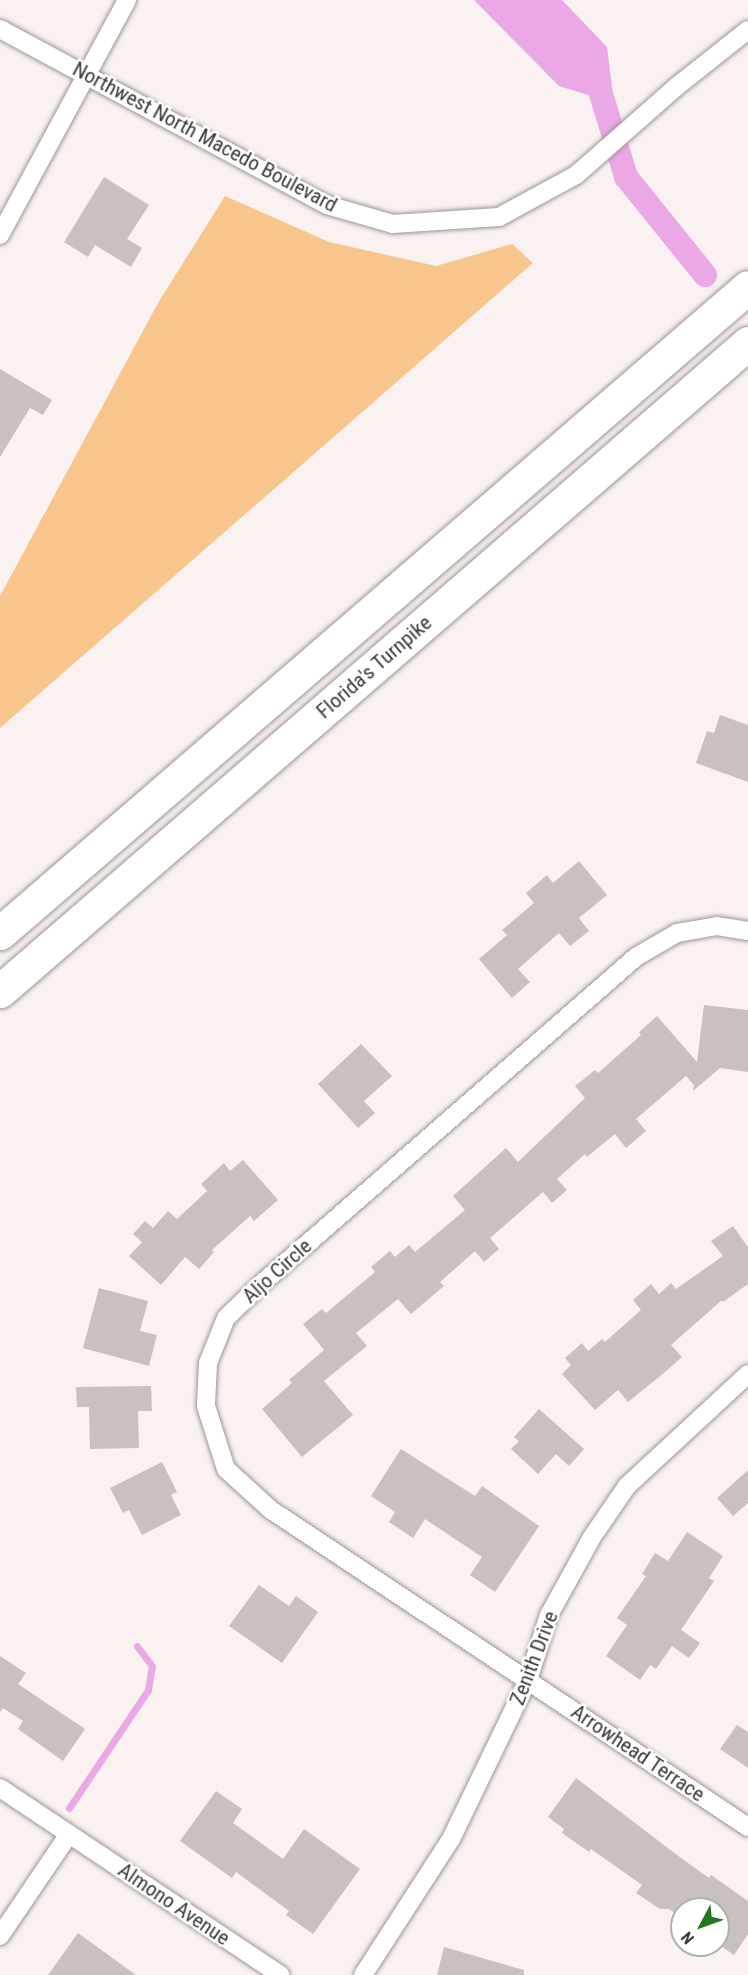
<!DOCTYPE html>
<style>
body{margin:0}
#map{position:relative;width:748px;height:1975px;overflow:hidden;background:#faf1f1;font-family:"Roboto Condensed",sans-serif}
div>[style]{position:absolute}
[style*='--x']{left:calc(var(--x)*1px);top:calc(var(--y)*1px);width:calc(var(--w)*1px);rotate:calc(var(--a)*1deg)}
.green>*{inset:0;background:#f8c58d}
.water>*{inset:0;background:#eaa8e6}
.stream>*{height:7px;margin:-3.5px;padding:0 3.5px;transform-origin:3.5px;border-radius:3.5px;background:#eaa8e6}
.canal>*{height:24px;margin:-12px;padding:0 12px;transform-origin:12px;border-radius:12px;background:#eaa8e6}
.building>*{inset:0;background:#c9c1be}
.roads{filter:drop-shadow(0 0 2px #9e9595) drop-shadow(0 0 2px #9e9595)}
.street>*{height:18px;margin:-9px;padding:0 9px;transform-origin:9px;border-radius:9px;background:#fff}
.highway>*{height:33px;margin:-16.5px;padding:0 16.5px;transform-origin:16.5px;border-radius:16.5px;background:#fff}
span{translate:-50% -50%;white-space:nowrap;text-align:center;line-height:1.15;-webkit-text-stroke:5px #fff;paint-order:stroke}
.street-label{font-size:21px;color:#3c3939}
.north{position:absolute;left:670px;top:1897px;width:60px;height:60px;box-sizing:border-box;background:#fff;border:2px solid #b1b0b0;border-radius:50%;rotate:229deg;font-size:16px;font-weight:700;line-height:24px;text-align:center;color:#3c3939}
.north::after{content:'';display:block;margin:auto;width:21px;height:27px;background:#247620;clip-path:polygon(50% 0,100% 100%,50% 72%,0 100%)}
</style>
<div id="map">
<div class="green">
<i style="clip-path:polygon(225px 196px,329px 242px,436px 266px,512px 244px,533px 263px,0 728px,0 596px,158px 303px)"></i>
</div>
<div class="water">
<i style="clip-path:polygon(474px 0,562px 0,607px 47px,614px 103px,559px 86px)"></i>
</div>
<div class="stream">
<i style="--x:69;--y:1808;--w:142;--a:-56.2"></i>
<i style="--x:148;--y:1690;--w:24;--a:-81"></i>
<i style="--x:152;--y:1666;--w:25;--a:-127"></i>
</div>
<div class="canal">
<i style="--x:593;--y:67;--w:115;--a:73.3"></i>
<i style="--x:626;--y:177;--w:126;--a:51.1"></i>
</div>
<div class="building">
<i style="clip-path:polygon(104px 177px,149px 205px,127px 239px,142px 248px,131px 267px,95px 245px,88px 257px,64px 242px)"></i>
<i style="clip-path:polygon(0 369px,52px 400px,43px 415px,30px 408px,0 457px)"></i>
<i style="clip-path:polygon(720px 715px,748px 725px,748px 782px,696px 763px,707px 731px,714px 733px)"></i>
<i style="clip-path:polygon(579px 861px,607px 895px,579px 918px,589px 931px,570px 946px,559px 933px,518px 969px,530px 982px,512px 998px,479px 959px,507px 935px,502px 930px,534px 903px,526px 893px,547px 875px,553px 883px)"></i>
<i style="clip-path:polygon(704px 1005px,748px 1010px,748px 1072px,720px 1068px,693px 1091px,694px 1085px,686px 1076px,636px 1119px,646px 1131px,626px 1148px,615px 1134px,587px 1157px,585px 1154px,557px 1179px,567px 1190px,552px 1203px,543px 1192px,490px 1238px,499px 1249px,484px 1262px,475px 1251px,440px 1282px,444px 1286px,411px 1314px,398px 1299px,356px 1333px,367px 1346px,324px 1381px,353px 1415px,302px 1457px,262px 1409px,292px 1383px,289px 1380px,324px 1350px,303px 1324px,322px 1309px,326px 1313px,375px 1272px,371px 1267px,390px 1251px,395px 1257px,409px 1245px,415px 1252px,465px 1210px,453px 1196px,506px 1148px,518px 1162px,585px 1098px,575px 1086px,595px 1070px,598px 1073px,641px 1035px,639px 1032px,657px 1016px,697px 1062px)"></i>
<i style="clip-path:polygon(361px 1044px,392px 1076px,364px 1101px,375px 1113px,358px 1128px,318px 1084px)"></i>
<i style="clip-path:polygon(243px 1160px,278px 1200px,254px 1221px,250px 1216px,212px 1250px,214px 1252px,199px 1269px,185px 1257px,161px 1285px,129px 1256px,142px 1242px,133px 1234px,145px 1221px,153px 1228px,168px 1211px,177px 1219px,207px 1191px,201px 1184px,224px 1163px,230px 1171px)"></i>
<i style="clip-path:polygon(733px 1226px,748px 1247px,748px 1284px,723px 1302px,722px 1300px,671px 1345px,682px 1357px,665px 1372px,628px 1402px,618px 1390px,595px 1410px,562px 1374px,571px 1365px,565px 1358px,582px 1343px,588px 1351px,602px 1339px,605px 1342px,641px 1310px,633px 1300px,651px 1284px,659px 1294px,671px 1283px,676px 1289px,723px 1256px,711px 1241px)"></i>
<i style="clip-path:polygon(99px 1288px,148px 1301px,140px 1331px,157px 1335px,149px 1366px,83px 1348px)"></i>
<i style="clip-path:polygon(151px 1386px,152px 1411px,138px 1411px,139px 1448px,90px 1449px,89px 1407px,77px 1407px,76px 1387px)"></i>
<i style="clip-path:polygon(539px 1409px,584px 1449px,569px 1466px,556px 1454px,538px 1474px,511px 1449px,519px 1441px,514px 1437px)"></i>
<i style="clip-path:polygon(401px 1449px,475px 1496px,482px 1486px,539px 1526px,495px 1592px,470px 1575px,482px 1557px,425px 1519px,413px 1538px,389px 1522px,395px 1512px,371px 1496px)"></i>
<i style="clip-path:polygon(162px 1462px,177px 1492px,171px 1495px,181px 1515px,142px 1535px,129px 1510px,123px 1513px,110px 1488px)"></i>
<i style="clip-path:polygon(748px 1470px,748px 1503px,733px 1516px,717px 1498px)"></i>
<i style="clip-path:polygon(687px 1532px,723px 1556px,709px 1578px,714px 1581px,681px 1630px,700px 1643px,689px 1658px,672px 1646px,656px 1669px,650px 1665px,640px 1680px,606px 1656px,627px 1625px,617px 1618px,646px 1576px,642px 1574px,655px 1553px,668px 1561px)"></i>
<i style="clip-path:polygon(259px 1585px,289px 1606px,296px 1596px,318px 1612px,282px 1663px,229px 1626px)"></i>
<i style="clip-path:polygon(0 1656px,26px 1673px,18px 1684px,85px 1729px,63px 1761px,18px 1729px,23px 1721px,3px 1708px,0 1712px)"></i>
<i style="clip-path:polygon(737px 1725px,748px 1732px,748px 1768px,720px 1749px)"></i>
<i style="clip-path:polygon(576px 1778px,681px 1858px,709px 1878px,711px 1875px,748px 1901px,748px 1934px,734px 1955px,718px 1944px,718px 1909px,682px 1909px,682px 1918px,669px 1909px,660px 1909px,636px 1893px,642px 1885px,591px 1849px,589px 1852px,562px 1833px,564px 1829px,548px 1817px)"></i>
<i style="clip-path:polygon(216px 1791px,242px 1809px,233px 1823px,283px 1859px,304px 1829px,360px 1869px,313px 1934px,286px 1915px,289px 1911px,236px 1872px,232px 1878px,180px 1841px)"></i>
<i style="clip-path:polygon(78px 1933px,136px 1975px,48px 1975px)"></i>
<i style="clip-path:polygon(444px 1947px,524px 1970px,524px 1975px,437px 1975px)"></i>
</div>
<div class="roads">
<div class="street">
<i style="--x:0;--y:29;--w:371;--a:28.3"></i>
<i style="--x:327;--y:205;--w:69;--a:16.1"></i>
<i style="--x:393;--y:224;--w:106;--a:-3.8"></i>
<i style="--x:499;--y:217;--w:88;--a:-28.6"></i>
<i style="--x:576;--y:175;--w:133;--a:-41.3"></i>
<i style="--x:676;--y:87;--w:92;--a:-38.4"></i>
<i style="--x:0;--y:235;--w:267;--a:-61.6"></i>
<i style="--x:748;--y:931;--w:31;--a:-171"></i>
<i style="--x:717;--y:926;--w:41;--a:170.1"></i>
<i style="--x:677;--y:933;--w:48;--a:149.7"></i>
<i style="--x:636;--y:957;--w:499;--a:138.9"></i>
<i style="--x:260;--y:1285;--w:47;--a:135.9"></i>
<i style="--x:226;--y:1318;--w:48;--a:111.8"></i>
<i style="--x:208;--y:1363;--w:43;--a:92.7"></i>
<i style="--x:206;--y:1406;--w:66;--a:72.4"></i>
<i style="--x:226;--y:1469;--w:61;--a:42.3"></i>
<i style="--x:271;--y:1510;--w:573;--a:33.61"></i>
<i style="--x:0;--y:1788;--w:337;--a:33.7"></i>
<i style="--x:0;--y:1936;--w:123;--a:-55.9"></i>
<i style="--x:363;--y:1975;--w:162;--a:-57.1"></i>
<i style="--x:451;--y:1839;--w:177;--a:-64.2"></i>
<i style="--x:528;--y:1680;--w:68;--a:-72.1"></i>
<i style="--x:549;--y:1615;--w:89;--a:-61.1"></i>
<i style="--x:592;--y:1537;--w:62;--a:-55.5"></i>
<i style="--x:627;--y:1486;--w:165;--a:-42.8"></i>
</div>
<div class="highway">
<i style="--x:0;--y:933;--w:988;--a:-40.82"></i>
<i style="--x:0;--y:991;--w:990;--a:-40.9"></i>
</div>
</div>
<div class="street-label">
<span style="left:205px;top:137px;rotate:28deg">Northwest North Macedo Boulevard</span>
<span style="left:374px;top:667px;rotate:-41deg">Florida's Turnpike</span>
<span style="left:277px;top:1271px;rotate:-42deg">Aljo Circle</span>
<span style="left:534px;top:1658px;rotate:-69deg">Zenith Drive</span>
<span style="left:638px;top:1753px;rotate:34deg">Arrowhead Terrace</span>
<span style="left:174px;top:1904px;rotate:34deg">Almono Avenue</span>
</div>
<div class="north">N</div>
</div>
